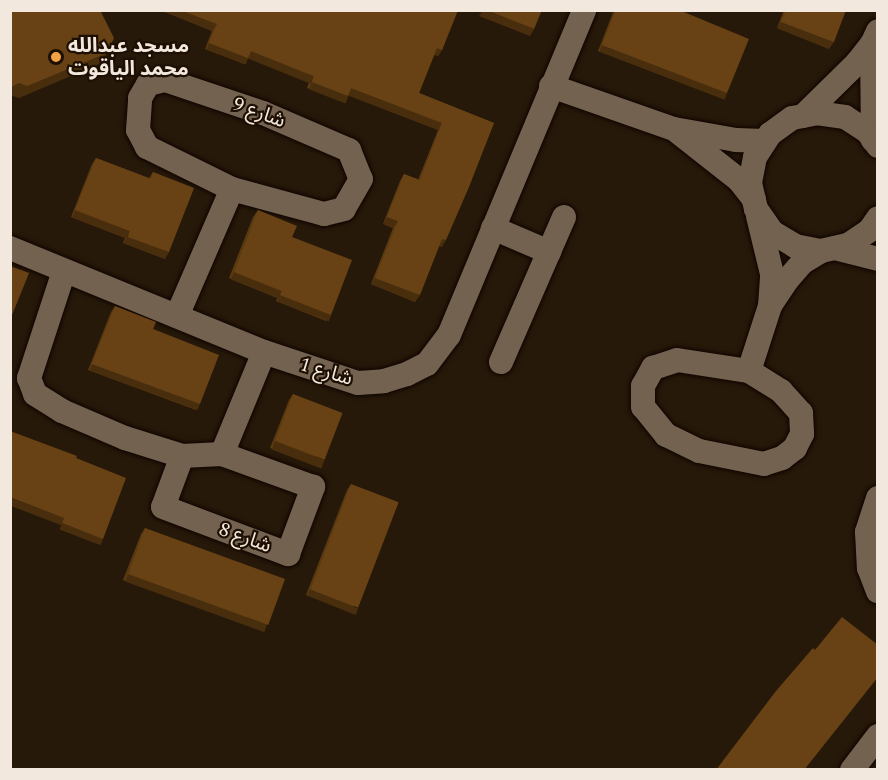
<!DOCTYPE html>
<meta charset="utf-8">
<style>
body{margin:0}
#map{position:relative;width:888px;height:780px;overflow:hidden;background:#271909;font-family:Spectral,"Noto Sans Arabic",serif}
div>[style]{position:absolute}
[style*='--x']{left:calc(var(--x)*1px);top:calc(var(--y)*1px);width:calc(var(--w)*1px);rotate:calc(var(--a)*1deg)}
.roads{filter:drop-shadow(0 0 2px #0f0400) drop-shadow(0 0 2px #0f0400)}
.minor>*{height:24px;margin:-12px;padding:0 12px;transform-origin:12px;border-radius:12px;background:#746250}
.wall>*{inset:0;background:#593911}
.shaded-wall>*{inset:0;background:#492e0e;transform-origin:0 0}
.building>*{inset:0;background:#684214;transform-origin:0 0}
.dots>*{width:16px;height:16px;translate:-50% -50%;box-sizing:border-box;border:3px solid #1d0f02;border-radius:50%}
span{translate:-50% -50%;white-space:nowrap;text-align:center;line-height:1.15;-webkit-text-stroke:4.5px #1d0f02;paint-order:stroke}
.poi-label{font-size:20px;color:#f3e8de;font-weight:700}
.left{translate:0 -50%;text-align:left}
.street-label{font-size:20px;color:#f3e8de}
.frame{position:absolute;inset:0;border:12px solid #f3e8de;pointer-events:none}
</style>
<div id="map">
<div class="roads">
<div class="minor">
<i style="--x:872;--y:44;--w:96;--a:89.4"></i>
<i style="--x:165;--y:80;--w:103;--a:18.6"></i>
<i style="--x:263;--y:113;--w:94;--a:23.3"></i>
<i style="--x:349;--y:150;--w:31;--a:68"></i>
<i style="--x:361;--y:179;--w:34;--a:120"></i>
<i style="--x:344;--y:209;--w:21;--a:166"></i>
<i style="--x:324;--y:214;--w:95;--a:-164.8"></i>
<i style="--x:232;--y:189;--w:95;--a:-153.7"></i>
<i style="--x:147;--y:147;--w:19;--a:-118"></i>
<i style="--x:138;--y:130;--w:32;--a:-86"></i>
<i style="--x:140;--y:98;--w:16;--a:-60"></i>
<i style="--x:148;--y:84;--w:17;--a:-13"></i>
<i style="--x:551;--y:86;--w:130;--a:19.3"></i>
<i style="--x:674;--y:129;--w:63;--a:10.1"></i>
<i style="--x:736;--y:140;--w:29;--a:2"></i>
<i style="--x:803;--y:116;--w:76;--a:-44.5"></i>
<i style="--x:857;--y:63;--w:24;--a:-52"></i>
<i style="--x:872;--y:44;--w:14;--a:-65"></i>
<i style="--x:678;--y:132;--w:78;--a:38.2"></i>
<i style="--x:739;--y:180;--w:24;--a:52"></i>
<i style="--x:878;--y:146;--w:17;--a:-126"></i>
<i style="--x:868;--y:132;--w:27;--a:-147"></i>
<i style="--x:845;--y:117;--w:27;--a:-172"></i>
<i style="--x:818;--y:113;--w:26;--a:169"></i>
<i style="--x:792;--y:118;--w:27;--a:144"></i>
<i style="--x:770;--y:134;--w:27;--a:123"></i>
<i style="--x:755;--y:157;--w:26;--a:101"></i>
<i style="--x:750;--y:183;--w:27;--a:77"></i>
<i style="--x:756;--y:209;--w:28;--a:55"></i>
<i style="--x:772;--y:232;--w:27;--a:31"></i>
<i style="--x:795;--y:246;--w:26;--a:11"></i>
<i style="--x:821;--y:251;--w:28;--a:-13"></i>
<i style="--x:848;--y:245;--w:27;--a:-34"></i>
<i style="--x:870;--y:230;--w:14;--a:-56"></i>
<i style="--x:493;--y:228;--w:61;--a:23.2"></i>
<i style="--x:10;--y:248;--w:274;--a:22.3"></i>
<i style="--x:264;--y:352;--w:99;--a:18.3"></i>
<i style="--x:358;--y:383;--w:26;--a:-4"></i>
<i style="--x:384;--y:381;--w:24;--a:-17"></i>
<i style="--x:407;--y:374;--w:22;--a:-27"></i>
<i style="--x:427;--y:364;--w:36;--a:-53"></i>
<i style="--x:449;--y:335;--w:352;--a:-67.4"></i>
<i style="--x:835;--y:248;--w:44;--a:14.3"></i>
<i style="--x:64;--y:271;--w:113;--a:108.1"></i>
<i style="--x:29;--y:378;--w:17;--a:69"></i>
<i style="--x:35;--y:394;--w:32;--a:32"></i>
<i style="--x:62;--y:411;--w:69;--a:23.2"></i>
<i style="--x:125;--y:438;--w:60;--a:17.5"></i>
<i style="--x:182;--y:456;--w:40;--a:-2.9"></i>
<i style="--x:222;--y:454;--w:110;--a:-67.6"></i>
<i style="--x:771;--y:304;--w:30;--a:-56"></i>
<i style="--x:788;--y:279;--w:23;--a:-49"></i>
<i style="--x:803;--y:262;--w:21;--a:-31"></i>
<i style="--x:177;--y:316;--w:138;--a:-66.6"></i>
<i style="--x:677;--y:360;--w:73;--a:8.7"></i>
<i style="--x:749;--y:371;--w:38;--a:32"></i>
<i style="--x:781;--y:391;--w:30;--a:48"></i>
<i style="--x:801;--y:413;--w:21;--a:87"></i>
<i style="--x:802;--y:434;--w:16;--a:117"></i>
<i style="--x:795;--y:448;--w:16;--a:142"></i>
<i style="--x:782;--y:458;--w:19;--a:162"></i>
<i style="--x:764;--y:464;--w:66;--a:-168.7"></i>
<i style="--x:699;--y:451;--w:37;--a:-154"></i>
<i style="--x:666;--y:435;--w:36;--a:-129"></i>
<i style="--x:643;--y:407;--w:21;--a:-90"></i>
<i style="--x:643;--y:386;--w:21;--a:-61"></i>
<i style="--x:653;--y:368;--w:25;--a:-18"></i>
<i style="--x:501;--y:362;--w:158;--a:-66.5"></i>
<i style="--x:749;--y:371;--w:68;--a:-72.1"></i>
<i style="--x:770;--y:306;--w:32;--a:-86"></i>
<i style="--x:772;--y:274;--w:60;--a:-103.6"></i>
<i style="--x:182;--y:456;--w:54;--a:110.4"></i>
<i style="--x:163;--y:507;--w:134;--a:20.6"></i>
<i style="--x:288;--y:554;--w:72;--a:-69.5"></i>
<i style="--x:313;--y:487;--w:97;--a:-160.1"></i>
<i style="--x:878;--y:498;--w:36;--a:108"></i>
<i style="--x:867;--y:532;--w:36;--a:87"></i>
<i style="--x:869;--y:568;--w:25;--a:69"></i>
<i style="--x:852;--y:770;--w:43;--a:-52.6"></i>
</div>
</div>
<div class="wall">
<i style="clip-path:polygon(160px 10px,458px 10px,442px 50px,438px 56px,434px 55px,419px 93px,494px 123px,442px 247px,439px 246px,415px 302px,371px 284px,393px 228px,383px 224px,400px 181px,404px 174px,418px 180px,438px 130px,348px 95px,343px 102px,307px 88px,309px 82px,248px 58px,244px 64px,205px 49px,212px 31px)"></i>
<i style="clip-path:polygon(614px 10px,679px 10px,727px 93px,723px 99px,598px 51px)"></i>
<i style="clip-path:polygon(784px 10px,846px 10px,829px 49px,777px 28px)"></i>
<i style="clip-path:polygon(96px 158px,149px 178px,153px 172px,165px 259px,123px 243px,125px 238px,71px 217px,92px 164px)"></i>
<i style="clip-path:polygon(258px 210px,292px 237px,331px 315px,326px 321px,276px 301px,278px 297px,229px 278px,253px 217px)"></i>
<i style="clip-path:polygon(115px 306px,153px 329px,196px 410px,88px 370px,111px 312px)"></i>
<i style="clip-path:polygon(293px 394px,320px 467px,270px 448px,289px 400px)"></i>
<i style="clip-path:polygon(351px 484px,354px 614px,306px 595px,347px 490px)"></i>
<i style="clip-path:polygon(145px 528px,263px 631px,123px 580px,141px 534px)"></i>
</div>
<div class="shaded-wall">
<i style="clip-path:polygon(160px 10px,180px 10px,217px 24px,212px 31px)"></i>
<i style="clip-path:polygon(483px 10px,486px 10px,534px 29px,530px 36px,479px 16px)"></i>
<i style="clip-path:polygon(781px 22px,834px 42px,829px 49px,777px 28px)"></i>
<i style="left:209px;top:43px;width:42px;height:7px;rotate:21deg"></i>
<i style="left:602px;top:45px;width:134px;height:7px;rotate:21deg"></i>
<i style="clip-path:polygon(437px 48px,442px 50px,438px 56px,432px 54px)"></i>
<i style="left:251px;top:51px;width:68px;height:8px;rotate:22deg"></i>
<i style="clip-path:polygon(107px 53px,99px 64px,19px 98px,10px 95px,10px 88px,19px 83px)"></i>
<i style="left:312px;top:82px;width:39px;height:8px;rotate:21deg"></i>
<i style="left:351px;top:88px;width:97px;height:8px;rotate:21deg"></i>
<i style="left:75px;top:210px;width:59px;height:8px;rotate:21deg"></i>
<i style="clip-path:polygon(387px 217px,398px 221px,393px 228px,383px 224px)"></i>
<i style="clip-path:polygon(128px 237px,169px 252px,165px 259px,123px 243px)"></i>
<i style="clip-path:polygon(442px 239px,446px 240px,442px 247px,438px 245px)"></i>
<i style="left:234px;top:272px;width:52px;height:8px;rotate:22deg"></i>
<i style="clip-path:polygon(375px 278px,420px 295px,415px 302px,371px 284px)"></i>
<i style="left:280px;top:295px;width:55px;height:7px;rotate:21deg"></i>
<i style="left:92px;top:364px;width:115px;height:7px;rotate:20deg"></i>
<i style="left:275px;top:441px;width:53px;height:9px;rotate:21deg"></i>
<i style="left:10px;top:497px;width:58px;height:8px;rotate:21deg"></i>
<i style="left:62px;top:523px;width:44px;height:7px;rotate:21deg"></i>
<i style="left:128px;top:574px;width:148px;height:8px;rotate:20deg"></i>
<i style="left:310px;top:589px;width:52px;height:7px;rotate:22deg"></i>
</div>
<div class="building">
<i style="clip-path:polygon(10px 10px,100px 10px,114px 38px,107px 53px,27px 86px,19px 83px,10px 88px)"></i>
<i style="clip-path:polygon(180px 10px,458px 10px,442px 50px,437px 48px,419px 93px,494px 123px,469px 187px,446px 240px,442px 239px,420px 295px,375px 278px,398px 221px,387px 217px,404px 174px,420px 180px,442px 123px,351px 88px,348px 96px,312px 82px,314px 76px,251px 51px,248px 58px,209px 43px,217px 24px)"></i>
<i style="clip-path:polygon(486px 10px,542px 10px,534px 29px)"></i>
<i style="clip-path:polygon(616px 10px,679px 10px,749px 39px,727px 93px,602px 45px)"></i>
<i style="clip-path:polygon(786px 10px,846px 10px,834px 42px,781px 22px)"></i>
<i style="clip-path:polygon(96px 158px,151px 179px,153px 172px,194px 188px,169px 252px,128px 237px,130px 231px,75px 210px)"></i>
<i style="clip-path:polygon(258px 210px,297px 226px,292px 237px,352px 260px,331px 315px,280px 295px,282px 291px,234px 272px)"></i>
<i style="clip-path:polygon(10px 266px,29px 273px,12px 315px,10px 315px)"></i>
<i style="clip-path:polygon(115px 306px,156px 322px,153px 329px,219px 355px,200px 404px,92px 364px)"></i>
<i style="left:293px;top:394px;width:53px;height:50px;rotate:21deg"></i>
<i style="clip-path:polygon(10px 431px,77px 456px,76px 458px,126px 478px,103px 539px,62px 523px,64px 518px,10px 497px)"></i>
<i style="left:351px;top:484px;width:51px;height:113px;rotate:21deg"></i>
<i style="left:145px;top:528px;width:149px;height:49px;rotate:20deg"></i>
<i style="clip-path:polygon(842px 617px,878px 645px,878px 677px,804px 770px,716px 770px,776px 691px,813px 648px,815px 650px)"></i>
</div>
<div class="dots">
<i style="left:56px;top:57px;background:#f4a344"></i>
</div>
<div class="poi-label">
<span class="left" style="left:68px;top:58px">مسجد عبدالله<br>محمد الياقوت</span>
</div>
<div class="street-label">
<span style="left:259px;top:113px;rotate:20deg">شارع 9</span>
<span style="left:326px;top:372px;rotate:17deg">شارع 1</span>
<span style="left:245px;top:538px;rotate:20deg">شارع 8</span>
</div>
<div class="frame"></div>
</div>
